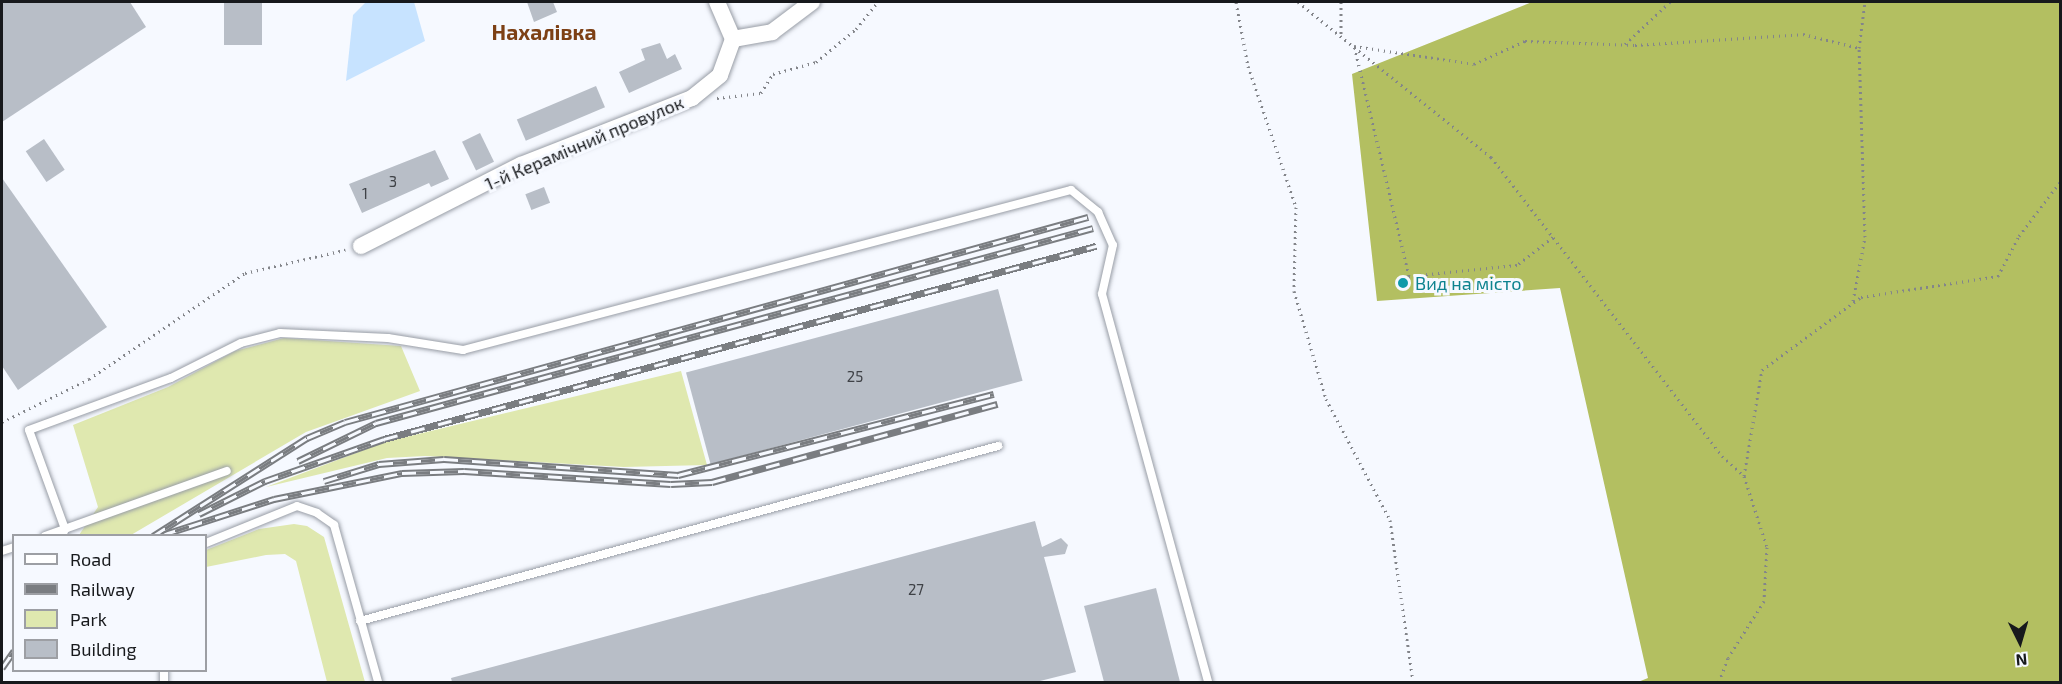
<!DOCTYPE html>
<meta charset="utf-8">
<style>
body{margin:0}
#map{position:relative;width:2062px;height:684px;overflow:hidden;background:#f6f9ff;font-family:"Exo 2",sans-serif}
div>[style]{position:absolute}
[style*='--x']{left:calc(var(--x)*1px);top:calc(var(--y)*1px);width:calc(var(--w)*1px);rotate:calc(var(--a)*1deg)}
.green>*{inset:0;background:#dfe8af}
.forest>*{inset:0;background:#b3bf61}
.water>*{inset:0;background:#c7e3ff}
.building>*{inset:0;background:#b8bec7;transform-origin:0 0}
.path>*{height:3px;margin-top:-1.5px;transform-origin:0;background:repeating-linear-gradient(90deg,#83858a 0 1.5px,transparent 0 6px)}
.roads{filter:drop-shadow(0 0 2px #989da6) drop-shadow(0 0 2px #989da6)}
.service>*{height:8px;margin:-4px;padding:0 4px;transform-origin:4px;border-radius:4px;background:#fff}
.minor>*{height:16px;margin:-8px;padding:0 8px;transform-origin:8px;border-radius:8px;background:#fff}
.rail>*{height:7px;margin-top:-3.5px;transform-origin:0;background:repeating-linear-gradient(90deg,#f6f9ff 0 14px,#7a7d81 0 28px);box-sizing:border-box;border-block:2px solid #7a7d81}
.dots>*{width:16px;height:16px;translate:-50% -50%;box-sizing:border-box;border:3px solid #f6f9ff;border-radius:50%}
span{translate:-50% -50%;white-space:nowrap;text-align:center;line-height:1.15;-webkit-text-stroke:6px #f6f9ff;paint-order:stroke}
.number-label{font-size:15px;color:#3f4247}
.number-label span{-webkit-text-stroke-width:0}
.street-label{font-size:18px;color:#17191c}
.culture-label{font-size:18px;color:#0d838f}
.left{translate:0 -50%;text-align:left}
.quarter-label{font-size:21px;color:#7d4015;font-weight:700}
.frame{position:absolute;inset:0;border:3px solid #17191c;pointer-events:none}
.legend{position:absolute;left:12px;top:534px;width:195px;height:138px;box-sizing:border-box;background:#f6f9ff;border:2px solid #9d9fa4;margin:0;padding:8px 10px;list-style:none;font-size:18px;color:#17191c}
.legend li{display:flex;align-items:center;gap:12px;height:30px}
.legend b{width:30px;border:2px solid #9d9fa4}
.north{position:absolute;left:1990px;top:612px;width:60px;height:60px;-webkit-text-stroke:4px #f6f9ff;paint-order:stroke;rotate:175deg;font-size:16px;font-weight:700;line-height:24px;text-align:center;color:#17191c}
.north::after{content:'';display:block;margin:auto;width:21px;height:27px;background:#17191c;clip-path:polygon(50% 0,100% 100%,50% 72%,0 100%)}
</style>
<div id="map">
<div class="green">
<i style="clip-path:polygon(284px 338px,401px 346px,420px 391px,306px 432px,131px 535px,79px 535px,98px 507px,73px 425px,168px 387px,235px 351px)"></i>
<i style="clip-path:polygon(681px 371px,707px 465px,624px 467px,425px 456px,387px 458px,266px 487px,385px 442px)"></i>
<i style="clip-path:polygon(294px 524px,307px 526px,324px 537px,365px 682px,327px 682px,296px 561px,285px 554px,266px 555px,206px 567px,206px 550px,259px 529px)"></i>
</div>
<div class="forest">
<i style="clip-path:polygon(1532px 2px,2060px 2px,2060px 682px,1638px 682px,1648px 678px,1560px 288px,1377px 301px,1352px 74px)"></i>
</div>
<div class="water">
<i style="clip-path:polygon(366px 2px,414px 2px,425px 41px,346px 81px,353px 15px)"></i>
</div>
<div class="building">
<i style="clip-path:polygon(2px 2px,130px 2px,146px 27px,2px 122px)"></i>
<i style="left:224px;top:2px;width:38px;height:43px"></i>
<i style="clip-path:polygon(527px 2px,553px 2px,557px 12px,534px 22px)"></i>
<i style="clip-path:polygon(660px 43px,667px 59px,675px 54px,682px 69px,629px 93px,619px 72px,645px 60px,641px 49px)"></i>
<i style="left:596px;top:86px;width:23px;height:86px;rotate:67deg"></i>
<i style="left:480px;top:133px;width:32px;height:20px;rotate:64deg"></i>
<i style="left:44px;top:139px;width:37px;height:22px;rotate:56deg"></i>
<i style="clip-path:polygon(435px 150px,449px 179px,431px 187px,429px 183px,362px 213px,349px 184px)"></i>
<i style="clip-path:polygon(2px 178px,107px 327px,18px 390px,2px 366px)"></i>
<i style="left:544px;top:187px;width:17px;height:20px;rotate:69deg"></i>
<i style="left:998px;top:289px;width:95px;height:323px;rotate:75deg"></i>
<i style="clip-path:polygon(1035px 521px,1042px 547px,1061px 538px,1068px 545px,1065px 554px,1044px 557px,1076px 672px,1036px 682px,452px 682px,451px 678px)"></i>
<i style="clip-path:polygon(1156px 588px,1180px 682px,1104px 682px,1084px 606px)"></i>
</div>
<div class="path">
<i style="--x:1236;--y:2;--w:65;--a:79.4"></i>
<i style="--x:1248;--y:66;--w:149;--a:71.2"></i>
<i style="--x:1296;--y:207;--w:84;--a:91.4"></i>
<i style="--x:1294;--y:291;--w:113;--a:73.5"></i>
<i style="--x:1326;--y:399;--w:137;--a:62.1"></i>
<i style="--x:1390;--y:520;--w:164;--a:81.9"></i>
<i style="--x:1298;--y:2;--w:248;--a:38.8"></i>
<i style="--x:1491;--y:157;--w:378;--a:52.3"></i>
<i style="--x:1722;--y:456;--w:30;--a:42"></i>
<i style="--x:1744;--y:476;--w:75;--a:72.1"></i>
<i style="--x:1767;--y:547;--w:54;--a:93.2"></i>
<i style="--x:1764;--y:601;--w:67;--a:122.3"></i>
<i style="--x:1728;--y:658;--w:26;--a:111"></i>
<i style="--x:1341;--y:2;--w:33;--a:90"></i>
<i style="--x:1625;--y:44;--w:62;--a:-43"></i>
<i style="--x:717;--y:98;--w:44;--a:-6.5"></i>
<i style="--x:761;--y:93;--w:22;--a:-58"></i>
<i style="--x:773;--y:74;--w:45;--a:-15.6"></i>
<i style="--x:816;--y:62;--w:52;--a:-39.5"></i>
<i style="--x:856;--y:29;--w:35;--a:-51"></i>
<i style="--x:1553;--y:237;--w:46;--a:142.1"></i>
<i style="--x:1517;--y:265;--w:109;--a:174.2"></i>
<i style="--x:1409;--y:276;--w:236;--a:-103.4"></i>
<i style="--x:1354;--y:46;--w:121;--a:8.5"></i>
<i style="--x:1474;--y:64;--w:56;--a:-24.3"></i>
<i style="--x:1525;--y:41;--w:110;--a:2.1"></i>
<i style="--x:1635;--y:45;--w:168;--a:-3.7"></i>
<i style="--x:1803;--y:34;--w:58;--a:14"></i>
<i style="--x:1853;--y:301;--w:65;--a:-79.4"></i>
<i style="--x:1865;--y:237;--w:189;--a:-91.8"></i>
<i style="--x:1859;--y:48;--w:46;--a:-82.6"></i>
<i style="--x:2;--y:422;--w:97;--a:-26.3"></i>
<i style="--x:89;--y:379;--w:189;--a:-34.2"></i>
<i style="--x:245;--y:273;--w:103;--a:-13"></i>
<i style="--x:1744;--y:476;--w:108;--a:-80.4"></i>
<i style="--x:1762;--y:370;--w:123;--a:-36.4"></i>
<i style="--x:1861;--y:297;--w:139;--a:-8.7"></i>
<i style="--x:1998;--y:276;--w:45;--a:-62.3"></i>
<i style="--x:2019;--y:236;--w:68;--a:-52.8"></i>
</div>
<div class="roads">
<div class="service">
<i style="--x:45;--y:536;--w:193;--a:-19.7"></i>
<i style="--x:62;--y:536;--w:8;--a:-67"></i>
<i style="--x:65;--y:529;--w:105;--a:-110"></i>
<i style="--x:29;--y:430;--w:151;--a:-20.1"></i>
<i style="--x:171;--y:378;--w:78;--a:-26.6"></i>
<i style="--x:241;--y:343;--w:40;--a:-14.4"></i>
<i style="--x:280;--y:333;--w:108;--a:2.7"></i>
<i style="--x:388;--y:338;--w:76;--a:9.1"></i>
<i style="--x:463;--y:350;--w:629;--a:-14.74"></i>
<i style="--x:1071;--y:190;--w:35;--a:39"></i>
<i style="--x:1098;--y:212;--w:36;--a:66"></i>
<i style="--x:1113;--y:245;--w:50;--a:102.7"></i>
<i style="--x:1102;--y:294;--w:402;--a:74.7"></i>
<i style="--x:206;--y:543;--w:98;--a:-22.1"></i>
<i style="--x:297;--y:506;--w:21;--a:19"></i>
<i style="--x:317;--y:513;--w:21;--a:35"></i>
<i style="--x:334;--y:525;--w:163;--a:74.3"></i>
<i style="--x:2;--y:551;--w:13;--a:-18"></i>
<i style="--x:360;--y:621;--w:662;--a:-15.34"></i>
<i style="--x:164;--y:682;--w:12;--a:-90"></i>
</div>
<div class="minor">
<i style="--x:717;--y:2;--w:40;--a:66.6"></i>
<i style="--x:361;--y:246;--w:179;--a:-26.9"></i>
<i style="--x:521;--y:165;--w:184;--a:-21.4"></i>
<i style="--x:692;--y:98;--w:36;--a:-39"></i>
<i style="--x:720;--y:75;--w:38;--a:-70"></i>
<i style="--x:733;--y:39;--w:40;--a:-10"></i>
<i style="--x:772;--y:32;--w:50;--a:-36.9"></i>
</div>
</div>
<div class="rail">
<i style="--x:298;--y:461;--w:87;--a:-26"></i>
<i style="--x:376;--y:423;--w:743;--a:-15.21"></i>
<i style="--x:324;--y:481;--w:58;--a:-17.2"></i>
<i style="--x:379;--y:464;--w:65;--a:-4.4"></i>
<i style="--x:444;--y:459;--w:235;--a:3.9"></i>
<i style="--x:678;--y:475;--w:326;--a:-14.4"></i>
<i style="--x:199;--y:514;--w:74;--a:-26.6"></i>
<i style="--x:265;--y:481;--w:126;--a:-19.4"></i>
<i style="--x:384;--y:439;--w:738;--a:-15.17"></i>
<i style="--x:162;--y:535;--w:118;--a:-17.8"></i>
<i style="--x:274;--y:499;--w:131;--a:-11.5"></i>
<i style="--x:402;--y:473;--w:62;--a:-1.8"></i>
<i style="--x:464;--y:471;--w:207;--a:3.6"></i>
<i style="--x:671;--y:484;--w:41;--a:-2.8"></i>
<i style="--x:712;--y:482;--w:296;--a:-15.3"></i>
<i style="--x:153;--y:536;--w:183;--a:-32.5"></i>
<i style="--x:307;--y:438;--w:41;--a:-22.8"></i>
<i style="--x:345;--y:422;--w:771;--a:-15.42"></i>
<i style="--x:2;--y:668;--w:21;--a:-55"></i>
</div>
<div class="dots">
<i style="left:1403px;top:283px;background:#0f9aa8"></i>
</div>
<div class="number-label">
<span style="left:393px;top:182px">3</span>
<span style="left:365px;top:194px">1</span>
<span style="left:855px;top:377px">25</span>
<span style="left:916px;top:590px">27</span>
</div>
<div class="street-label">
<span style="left:584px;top:143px;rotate:-23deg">1-й Керамічний провулок</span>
</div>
<div class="culture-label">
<span class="left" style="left:1415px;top:283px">Вид на місто</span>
</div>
<div class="quarter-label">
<span style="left:544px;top:32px">Нахалівка</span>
</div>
<div class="frame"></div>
<ul class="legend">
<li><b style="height:8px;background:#fff"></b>Road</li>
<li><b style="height:8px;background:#7a7d81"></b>Railway</li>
<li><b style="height:16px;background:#dfe8af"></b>Park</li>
<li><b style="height:16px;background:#b8bec7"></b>Building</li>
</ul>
<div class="north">N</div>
</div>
